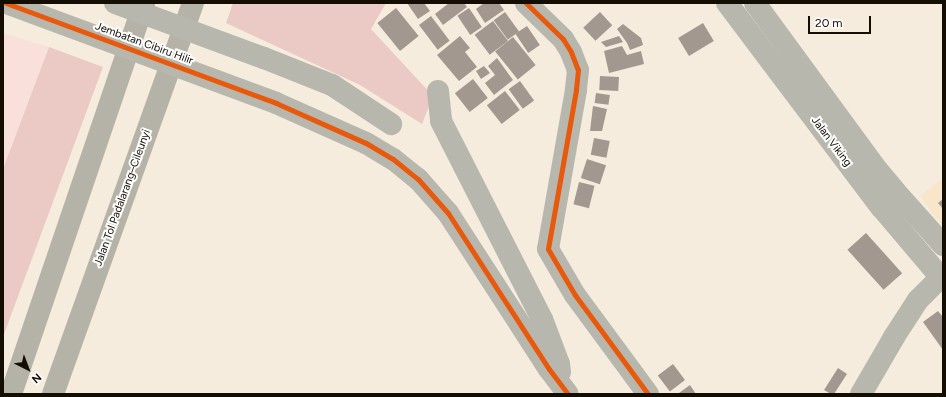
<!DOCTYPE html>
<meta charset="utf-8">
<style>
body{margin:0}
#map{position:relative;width:946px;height:397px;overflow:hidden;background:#f5ecde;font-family:Figtree,sans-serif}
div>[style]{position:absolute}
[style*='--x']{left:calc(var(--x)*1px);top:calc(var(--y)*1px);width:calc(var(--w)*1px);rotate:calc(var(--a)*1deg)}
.built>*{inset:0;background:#f8e5ca}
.green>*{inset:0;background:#f9e0db}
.forest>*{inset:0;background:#ebcac6}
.building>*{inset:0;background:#a2988f;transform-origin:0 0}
.minor>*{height:22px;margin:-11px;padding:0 11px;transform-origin:11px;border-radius:11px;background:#b8b7ae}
.highway>*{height:22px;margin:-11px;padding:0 11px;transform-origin:11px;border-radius:11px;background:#b5b3a7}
.minor-bridge>*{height:22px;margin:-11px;padding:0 11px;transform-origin:11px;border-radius:11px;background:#b8b7ae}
.cycleway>*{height:5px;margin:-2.5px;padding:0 2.5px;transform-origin:2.5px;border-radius:2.5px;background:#e8590c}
span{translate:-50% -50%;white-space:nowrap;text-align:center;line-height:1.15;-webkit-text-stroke:4px #fdfdfd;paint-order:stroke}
.street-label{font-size:11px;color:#140d03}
.frame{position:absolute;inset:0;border:4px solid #140d03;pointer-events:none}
.north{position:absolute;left:8px;top:349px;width:40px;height:40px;-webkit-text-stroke:3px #fdfdfd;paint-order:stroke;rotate:138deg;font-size:11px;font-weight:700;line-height:16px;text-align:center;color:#140d03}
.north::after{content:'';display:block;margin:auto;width:14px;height:18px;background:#140d03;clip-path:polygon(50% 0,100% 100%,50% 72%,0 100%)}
.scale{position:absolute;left:808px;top:16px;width:63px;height:18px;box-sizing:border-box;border:2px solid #140d03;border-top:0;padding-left:5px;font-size:12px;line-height:14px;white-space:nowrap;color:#140d03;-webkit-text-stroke:3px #fdfdfd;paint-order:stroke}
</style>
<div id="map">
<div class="built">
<i style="clip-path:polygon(943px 178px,943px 227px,920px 196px)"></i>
</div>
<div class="green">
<i style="clip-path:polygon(3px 33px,49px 47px,3px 169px)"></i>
</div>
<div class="forest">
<i style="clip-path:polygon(233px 3px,386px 3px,371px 29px,433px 96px,422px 124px,360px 85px,226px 23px)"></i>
<i style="clip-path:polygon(49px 47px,103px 67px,3px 337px,3px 169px)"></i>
</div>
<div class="building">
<i style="clip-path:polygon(407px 3px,424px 3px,430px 11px,418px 19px)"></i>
<i style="clip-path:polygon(449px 3px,464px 3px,467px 7px,443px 25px,435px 14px)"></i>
<i style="clip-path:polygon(484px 3px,499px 3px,504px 10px,485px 23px,476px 9px)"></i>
<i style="left:396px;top:8px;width:36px;height:24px;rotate:51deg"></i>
<i style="left:469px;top:8px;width:23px;height:14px;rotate:56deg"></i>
<i style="left:505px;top:12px;width:24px;height:14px;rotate:54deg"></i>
<i style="left:600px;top:12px;width:18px;height:23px;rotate:47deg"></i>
<i style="left:431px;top:16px;width:31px;height:15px;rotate:53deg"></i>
<i style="left:493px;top:21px;width:25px;height:23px;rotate:53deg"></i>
<i style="left:703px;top:23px;width:21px;height:29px;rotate:59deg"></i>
<i style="clip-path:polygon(623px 24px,641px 38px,643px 45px,630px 50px,627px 43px,617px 29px)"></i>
<i style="left:527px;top:26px;width:23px;height:14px;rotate:56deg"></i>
<i style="clip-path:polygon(460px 36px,470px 48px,465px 52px,477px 67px,459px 81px,437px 55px)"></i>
<i style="clip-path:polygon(619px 36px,623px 42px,606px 47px,601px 42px)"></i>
<i style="left:513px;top:37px;width:36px;height:23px;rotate:51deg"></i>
<i style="clip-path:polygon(622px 46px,627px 55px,641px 51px,644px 64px,609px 73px,604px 51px)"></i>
<i style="clip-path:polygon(497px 58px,513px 80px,494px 95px,485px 83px,495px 75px,488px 66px)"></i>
<i style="clip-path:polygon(484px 66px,490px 73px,481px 79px,476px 71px)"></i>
<i style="left:600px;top:76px;width:19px;height:14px;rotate:3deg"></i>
<i style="left:473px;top:79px;width:24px;height:23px;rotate:52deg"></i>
<i style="left:520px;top:81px;width:24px;height:14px;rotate:54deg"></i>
<i style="left:505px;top:91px;width:24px;height:23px;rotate:52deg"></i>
<i style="left:596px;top:93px;width:14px;height:10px;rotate:8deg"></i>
<i style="clip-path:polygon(593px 106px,607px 109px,602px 131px,590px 131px)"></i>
<i style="left:594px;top:138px;width:16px;height:17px;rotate:11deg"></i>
<i style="left:587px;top:159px;width:20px;height:20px;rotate:18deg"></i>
<i style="left:579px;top:182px;width:16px;height:23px;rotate:14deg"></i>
<i style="clip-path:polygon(943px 199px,943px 209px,938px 203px)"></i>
<i style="left:866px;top:233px;width:54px;height:25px;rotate:48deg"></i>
<i style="clip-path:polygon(938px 311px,943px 317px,943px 350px,923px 322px)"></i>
<i style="left:673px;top:364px;width:20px;height:19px;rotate:53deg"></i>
<i style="clip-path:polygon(838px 368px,847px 374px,834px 394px,831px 394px,824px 390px)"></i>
<i style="clip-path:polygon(690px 385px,696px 394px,680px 394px,679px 393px)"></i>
</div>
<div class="minor">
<i style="--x:526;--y:3;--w:52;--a:44.2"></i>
<i style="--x:563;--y:39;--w:15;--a:58"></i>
<i style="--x:571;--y:52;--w:19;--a:69"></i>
<i style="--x:578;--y:70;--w:20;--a:96"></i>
<i style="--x:576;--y:90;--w:161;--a:100"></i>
<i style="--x:548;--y:249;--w:53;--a:59.6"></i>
<i style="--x:575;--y:295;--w:123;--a:53.6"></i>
<i style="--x:727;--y:3;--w:256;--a:53"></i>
<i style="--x:881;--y:207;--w:96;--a:49.7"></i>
<i style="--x:755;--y:3;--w:203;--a:53.8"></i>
<i style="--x:875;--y:167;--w:30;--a:50"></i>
<i style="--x:894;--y:190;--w:74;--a:48.3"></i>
<i style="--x:264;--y:58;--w:73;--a:21.7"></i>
<i style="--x:332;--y:85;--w:71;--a:33.5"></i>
<i style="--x:438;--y:91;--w:30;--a:84"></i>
<i style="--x:441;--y:121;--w:222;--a:63"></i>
<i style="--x:542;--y:319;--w:48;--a:69.3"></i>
<i style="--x:559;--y:364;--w:8;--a:83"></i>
<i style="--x:276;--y:103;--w:98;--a:24"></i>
<i style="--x:366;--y:143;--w:31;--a:31"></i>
<i style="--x:393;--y:159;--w:32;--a:39"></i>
<i style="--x:418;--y:179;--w:45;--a:48.6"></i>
<i style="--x:448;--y:213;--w:186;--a:57.1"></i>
<i style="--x:549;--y:369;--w:31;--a:53"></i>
<i style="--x:861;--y:394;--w:66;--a:-59.9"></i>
<i style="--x:894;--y:337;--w:44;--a:-57"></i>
<i style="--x:918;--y:300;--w:35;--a:-45"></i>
</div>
<div class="highway">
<i style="--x:11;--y:394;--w:413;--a:-71.2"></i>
<i style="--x:53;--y:394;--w:415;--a:-70.3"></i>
</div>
<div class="minor-bridge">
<i style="--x:6;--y:3;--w:288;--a:20.3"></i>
<i style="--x:115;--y:3;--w:159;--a:20.3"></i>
</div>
<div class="cycleway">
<i style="--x:6;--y:3;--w:288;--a:20.3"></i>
<i style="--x:276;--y:103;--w:98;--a:24"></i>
<i style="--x:366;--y:143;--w:31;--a:31"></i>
<i style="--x:393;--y:159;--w:32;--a:39"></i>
<i style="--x:418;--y:179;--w:45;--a:48.6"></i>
<i style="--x:448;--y:213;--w:186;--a:57.1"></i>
<i style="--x:549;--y:369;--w:31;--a:53"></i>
<i style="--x:526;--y:3;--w:52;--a:44.2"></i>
<i style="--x:563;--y:39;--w:15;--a:58"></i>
<i style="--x:571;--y:52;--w:19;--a:69"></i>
<i style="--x:578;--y:70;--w:20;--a:96"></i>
<i style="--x:576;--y:90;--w:161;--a:100"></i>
<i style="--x:548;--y:249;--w:53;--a:59.6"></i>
<i style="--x:575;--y:295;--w:123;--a:53.6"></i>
</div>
<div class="street-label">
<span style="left:144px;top:44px;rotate:20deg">Jembatan Cibiru Hilir</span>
<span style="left:831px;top:142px;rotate:53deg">Jalan Viking</span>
<span style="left:123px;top:198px;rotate:-70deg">Jalan Tol Padalarang–Cileunyi</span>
</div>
<div class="frame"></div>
<div class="north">N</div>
<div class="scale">20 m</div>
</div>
